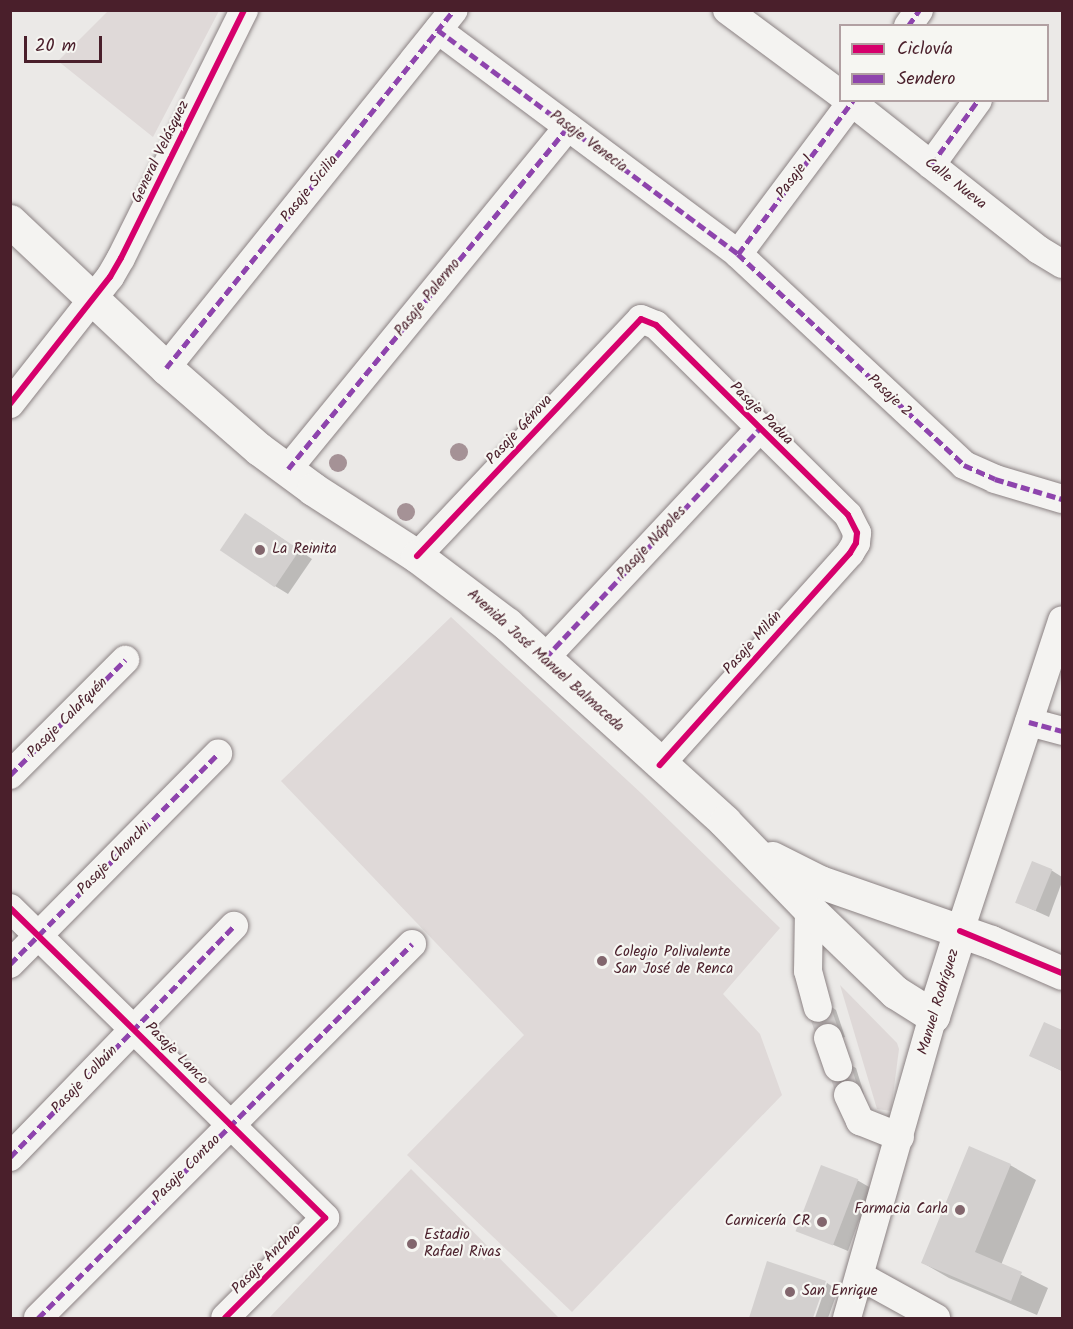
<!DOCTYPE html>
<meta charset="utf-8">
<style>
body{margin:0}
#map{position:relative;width:1073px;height:1329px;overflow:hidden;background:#ebe9e7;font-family:Kalam,sans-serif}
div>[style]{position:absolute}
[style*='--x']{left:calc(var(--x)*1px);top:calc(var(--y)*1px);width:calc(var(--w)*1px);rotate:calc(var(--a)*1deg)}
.built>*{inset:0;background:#dfd9d8}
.green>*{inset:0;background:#ded8d7}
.shadow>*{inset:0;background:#0003}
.building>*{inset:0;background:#d3d0cf;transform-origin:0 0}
.roads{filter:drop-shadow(0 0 2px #8b8283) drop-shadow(0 0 2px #8b8283)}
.minor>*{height:28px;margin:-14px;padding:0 14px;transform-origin:14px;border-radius:14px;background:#f4f3f1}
.major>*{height:33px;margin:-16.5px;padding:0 16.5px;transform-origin:16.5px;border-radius:16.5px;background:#f4f3f1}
.quiet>*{height:4.5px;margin-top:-2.25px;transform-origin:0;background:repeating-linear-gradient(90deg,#8e44ad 0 9px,transparent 0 13.5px)}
.cycleway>*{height:6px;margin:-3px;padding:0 3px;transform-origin:3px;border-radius:3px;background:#d6006c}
.trees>*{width:18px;height:18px;margin:-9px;border-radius:50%;background:#a59296}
.dots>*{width:16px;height:16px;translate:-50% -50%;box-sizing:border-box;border:3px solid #f6f6f2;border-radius:50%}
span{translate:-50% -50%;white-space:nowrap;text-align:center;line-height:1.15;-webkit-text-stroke:4.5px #f6f6f2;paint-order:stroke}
.street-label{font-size:15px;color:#4a1f2b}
.poi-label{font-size:15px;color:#4a1f2b}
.left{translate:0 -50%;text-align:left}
.right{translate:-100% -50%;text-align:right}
.frame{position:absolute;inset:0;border:12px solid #4a1f2b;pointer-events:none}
.legend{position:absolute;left:839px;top:24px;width:210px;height:78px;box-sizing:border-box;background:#f6f6f2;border:2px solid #b1a0a2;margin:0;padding:8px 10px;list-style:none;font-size:18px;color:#4a1f2b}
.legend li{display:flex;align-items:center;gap:12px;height:30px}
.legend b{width:30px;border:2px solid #b1a0a2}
.scale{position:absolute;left:24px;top:36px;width:78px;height:27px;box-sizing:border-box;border:3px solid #4a1f2b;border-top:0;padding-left:8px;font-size:18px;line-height:21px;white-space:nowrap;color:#4a1f2b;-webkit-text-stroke:4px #f6f6f2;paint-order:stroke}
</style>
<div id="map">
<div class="built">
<i style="clip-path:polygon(108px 11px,219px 11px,153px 137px,58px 61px)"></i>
<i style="clip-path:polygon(451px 617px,642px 794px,780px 928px,723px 994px,760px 1034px,782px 1095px,572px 1312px,407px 1155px,524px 1035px,281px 781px)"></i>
</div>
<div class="green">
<i style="clip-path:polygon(840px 985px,897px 1043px,899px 1049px,891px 1111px,877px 1109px)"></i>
<i style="clip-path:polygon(411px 1169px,559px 1318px,269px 1318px)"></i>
</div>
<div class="shadow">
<i style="clip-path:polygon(259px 523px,312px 559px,288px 594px,275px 586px)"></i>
<i style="clip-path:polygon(1051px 870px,1062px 877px,1062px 882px,1049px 917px,1018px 903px)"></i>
<i style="clip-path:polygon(830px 1006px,836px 1010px,845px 1037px,825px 1044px)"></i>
<i style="clip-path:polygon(1045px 1024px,1062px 1032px,1062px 1071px,1030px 1055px)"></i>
<i style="clip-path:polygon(850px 1065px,856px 1068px,864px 1094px,845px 1100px)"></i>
<i style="clip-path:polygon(970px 1148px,1010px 1165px,1036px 1180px,1001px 1265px,1048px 1288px,1037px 1315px,949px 1278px,923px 1263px)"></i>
<i style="clip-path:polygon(857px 1180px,883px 1195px,872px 1225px,859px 1220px,848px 1251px,800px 1231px)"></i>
<i style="clip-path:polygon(768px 1263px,824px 1282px,811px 1318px,751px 1318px)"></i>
<i style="clip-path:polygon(827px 1283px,838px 1290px,828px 1318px,815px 1318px)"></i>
</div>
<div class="building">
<i style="left:245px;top:513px;width:66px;height:45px;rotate:34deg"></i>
<i style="left:1032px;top:861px;width:22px;height:45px;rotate:22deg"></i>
<i style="left:830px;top:1005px;width:31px;height:23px;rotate:71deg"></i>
<i style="clip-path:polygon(1044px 1022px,1062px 1030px,1062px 1071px,1029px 1056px)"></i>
<i style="left:850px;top:1063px;width:29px;height:23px;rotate:72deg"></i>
<i style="clip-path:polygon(969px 1146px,1011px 1164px,975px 1252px,1022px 1272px,1011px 1301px,921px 1263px)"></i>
<i style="left:821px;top:1165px;width:40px;height:71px;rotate:21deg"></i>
<i style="clip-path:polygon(767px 1261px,826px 1281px,813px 1318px,749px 1318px)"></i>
</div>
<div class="roads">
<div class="minor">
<i style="--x:727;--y:10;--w:141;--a:36.6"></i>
<i style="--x:908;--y:26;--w:19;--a:-55"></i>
<i style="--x:438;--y:30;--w:374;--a:36.7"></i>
<i style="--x:738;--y:254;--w:309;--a:43"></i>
<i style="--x:964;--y:465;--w:34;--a:24"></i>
<i style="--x:995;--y:479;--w:70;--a:16.6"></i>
<i style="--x:849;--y:100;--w:242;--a:38.3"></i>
<i style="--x:1039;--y:250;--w:27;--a:31"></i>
<i style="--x:931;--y:165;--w:80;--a:-54.1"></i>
<i style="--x:738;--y:254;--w:192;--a:-53.2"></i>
<i style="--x:166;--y:368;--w:459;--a:-51.2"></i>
<i style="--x:10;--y:404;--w:162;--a:-51.8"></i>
<i style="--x:110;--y:277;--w:22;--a:-60"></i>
<i style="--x:121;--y:258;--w:277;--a:-63.6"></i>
<i style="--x:288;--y:469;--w:442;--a:-50.7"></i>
<i style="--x:417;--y:556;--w:326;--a:-46.6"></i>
<i style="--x:641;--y:319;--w:16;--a:22"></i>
<i style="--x:656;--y:325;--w:270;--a:44.7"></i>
<i style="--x:848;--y:515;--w:20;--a:63"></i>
<i style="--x:857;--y:533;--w:10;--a:96"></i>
<i style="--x:856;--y:543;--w:12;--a:121"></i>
<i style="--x:850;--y:553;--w:285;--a:131.9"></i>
<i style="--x:545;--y:658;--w:313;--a:-46.9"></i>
<i style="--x:1029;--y:722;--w:34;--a:15"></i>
<i style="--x:10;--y:775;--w:163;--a:-45"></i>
<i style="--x:10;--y:908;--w:442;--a:44.5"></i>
<i style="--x:325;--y:1218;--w:141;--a:135"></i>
<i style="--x:809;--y:909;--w:62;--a:90.9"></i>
<i style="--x:808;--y:971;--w:38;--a:75"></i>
<i style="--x:960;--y:931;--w:327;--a:-71.8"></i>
<i style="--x:10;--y:964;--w:296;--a:-45.3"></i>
<i style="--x:828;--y:1038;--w:31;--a:71"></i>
<i style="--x:848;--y:1095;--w:29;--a:65"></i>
<i style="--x:860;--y:1121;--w:43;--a:21.8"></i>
<i style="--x:10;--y:1157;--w:322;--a:-45.9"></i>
<i style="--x:860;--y:1276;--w:87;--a:28.9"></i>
<i style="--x:38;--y:1318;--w:529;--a:-45"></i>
<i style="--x:847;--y:1318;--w:314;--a:-74.1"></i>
</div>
<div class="major">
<i style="--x:10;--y:221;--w:214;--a:43.3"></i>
<i style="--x:166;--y:368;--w:123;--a:41.1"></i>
<i style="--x:259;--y:449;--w:67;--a:36.5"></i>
<i style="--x:313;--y:489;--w:124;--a:32.8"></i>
<i style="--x:417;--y:556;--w:113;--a:37.1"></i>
<i style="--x:507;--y:624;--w:294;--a:42.2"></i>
<i style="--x:725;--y:822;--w:121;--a:46"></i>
<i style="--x:809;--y:909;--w:120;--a:44"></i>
<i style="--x:895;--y:992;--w:45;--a:32.3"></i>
<i style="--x:933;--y:1016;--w:89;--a:-72.4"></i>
<i style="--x:772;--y:858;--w:54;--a:26.6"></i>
<i style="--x:820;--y:882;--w:181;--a:19.3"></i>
<i style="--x:991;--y:942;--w:77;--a:23.6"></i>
</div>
</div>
<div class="quiet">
<i style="--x:908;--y:26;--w:19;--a:-55"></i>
<i style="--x:438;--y:30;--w:374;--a:36.7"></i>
<i style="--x:738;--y:254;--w:309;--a:43"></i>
<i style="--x:964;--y:465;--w:34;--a:24"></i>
<i style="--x:995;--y:479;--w:70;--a:16.6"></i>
<i style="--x:931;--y:165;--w:80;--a:-54.1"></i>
<i style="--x:738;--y:254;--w:192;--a:-53.2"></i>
<i style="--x:166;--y:368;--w:459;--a:-51.2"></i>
<i style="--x:288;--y:469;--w:442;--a:-50.7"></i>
<i style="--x:545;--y:658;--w:313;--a:-46.9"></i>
<i style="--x:1029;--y:722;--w:34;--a:15"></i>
<i style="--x:10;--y:775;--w:163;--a:-45"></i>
<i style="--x:10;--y:964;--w:296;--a:-45.3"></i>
<i style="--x:10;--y:1157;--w:322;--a:-45.9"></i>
<i style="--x:38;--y:1318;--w:529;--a:-45"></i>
</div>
<div class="cycleway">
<i style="--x:10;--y:404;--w:162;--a:-51.8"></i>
<i style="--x:110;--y:277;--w:22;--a:-60"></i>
<i style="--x:121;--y:258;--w:277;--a:-63.6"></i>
<i style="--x:417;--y:556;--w:326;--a:-46.6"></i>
<i style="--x:641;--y:319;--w:16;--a:22"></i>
<i style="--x:656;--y:325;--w:270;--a:44.7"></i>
<i style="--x:848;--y:515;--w:20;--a:63"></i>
<i style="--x:857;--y:533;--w:10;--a:96"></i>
<i style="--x:856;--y:543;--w:12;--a:121"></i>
<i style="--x:850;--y:553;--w:285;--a:131.9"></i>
<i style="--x:10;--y:908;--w:442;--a:44.5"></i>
<i style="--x:325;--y:1218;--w:141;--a:135"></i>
<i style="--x:960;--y:931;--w:110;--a:22.4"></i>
</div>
<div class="trees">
<i style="left:459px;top:452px"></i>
<i style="left:338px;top:463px"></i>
<i style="left:406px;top:512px"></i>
</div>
<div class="dots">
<i style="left:260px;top:550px;background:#82666d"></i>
<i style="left:602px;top:961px;background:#82666d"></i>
<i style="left:960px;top:1210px;background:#82666d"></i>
<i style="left:822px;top:1222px;background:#82666d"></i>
<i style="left:412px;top:1244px;background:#82666d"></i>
<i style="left:790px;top:1292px;background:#82666d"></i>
</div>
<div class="street-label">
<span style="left:588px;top:142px;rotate:37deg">Pasaje Venecia</span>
<span style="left:161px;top:152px;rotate:-64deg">General Velásquez</span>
<span style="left:795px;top:177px;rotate:-53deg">Pasaje 1</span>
<span style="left:955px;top:184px;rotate:38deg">Calle Nueva</span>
<span style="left:310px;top:189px;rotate:-51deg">Pasaje Sicilia</span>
<span style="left:428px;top:298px;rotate:-51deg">Pasaje Palermo</span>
<span style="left:889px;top:396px;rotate:43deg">Pasaje 2</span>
<span style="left:761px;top:414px;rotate:45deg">Pasaje Padua</span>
<span style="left:520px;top:430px;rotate:-47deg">Pasaje Génova</span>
<span style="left:652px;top:543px;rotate:-47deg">Pasaje Nápoles</span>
<span style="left:753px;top:643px;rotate:-48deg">Pasaje Milán</span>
<span style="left:545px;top:661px;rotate:42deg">Avenida José Manuel Balmaceda</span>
<span style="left:68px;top:718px;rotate:-45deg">Pasaje Calafquén</span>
<span style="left:114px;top:859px;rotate:-45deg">Pasaje Chonchi</span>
<span style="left:939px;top:1002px;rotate:-73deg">Manuel Rodríguez</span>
<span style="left:176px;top:1054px;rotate:45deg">Pasaje Lanco</span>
<span style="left:85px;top:1080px;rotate:-46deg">Pasaje Colbún</span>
<span style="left:187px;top:1169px;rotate:-45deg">Pasaje Contao</span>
<span style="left:267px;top:1260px;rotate:-45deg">Pasaje Anchao</span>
</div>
<div class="poi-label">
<span class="left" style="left:272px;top:550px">La Reinita</span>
<span class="left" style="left:614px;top:961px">Colegio Polivalente<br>San José de Renca</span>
<span class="right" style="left:948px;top:1210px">Farmacia Carla</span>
<span class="right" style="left:810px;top:1222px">Carnicería CR</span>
<span class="left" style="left:424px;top:1244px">Estadio<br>Rafael Rivas</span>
<span class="left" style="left:802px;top:1292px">San Enrique</span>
</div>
<div class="frame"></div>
<ul class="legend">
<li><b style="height:8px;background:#d6006c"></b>Ciclovía</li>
<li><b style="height:8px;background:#8e44ad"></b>Sendero</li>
</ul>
<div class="scale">20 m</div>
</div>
